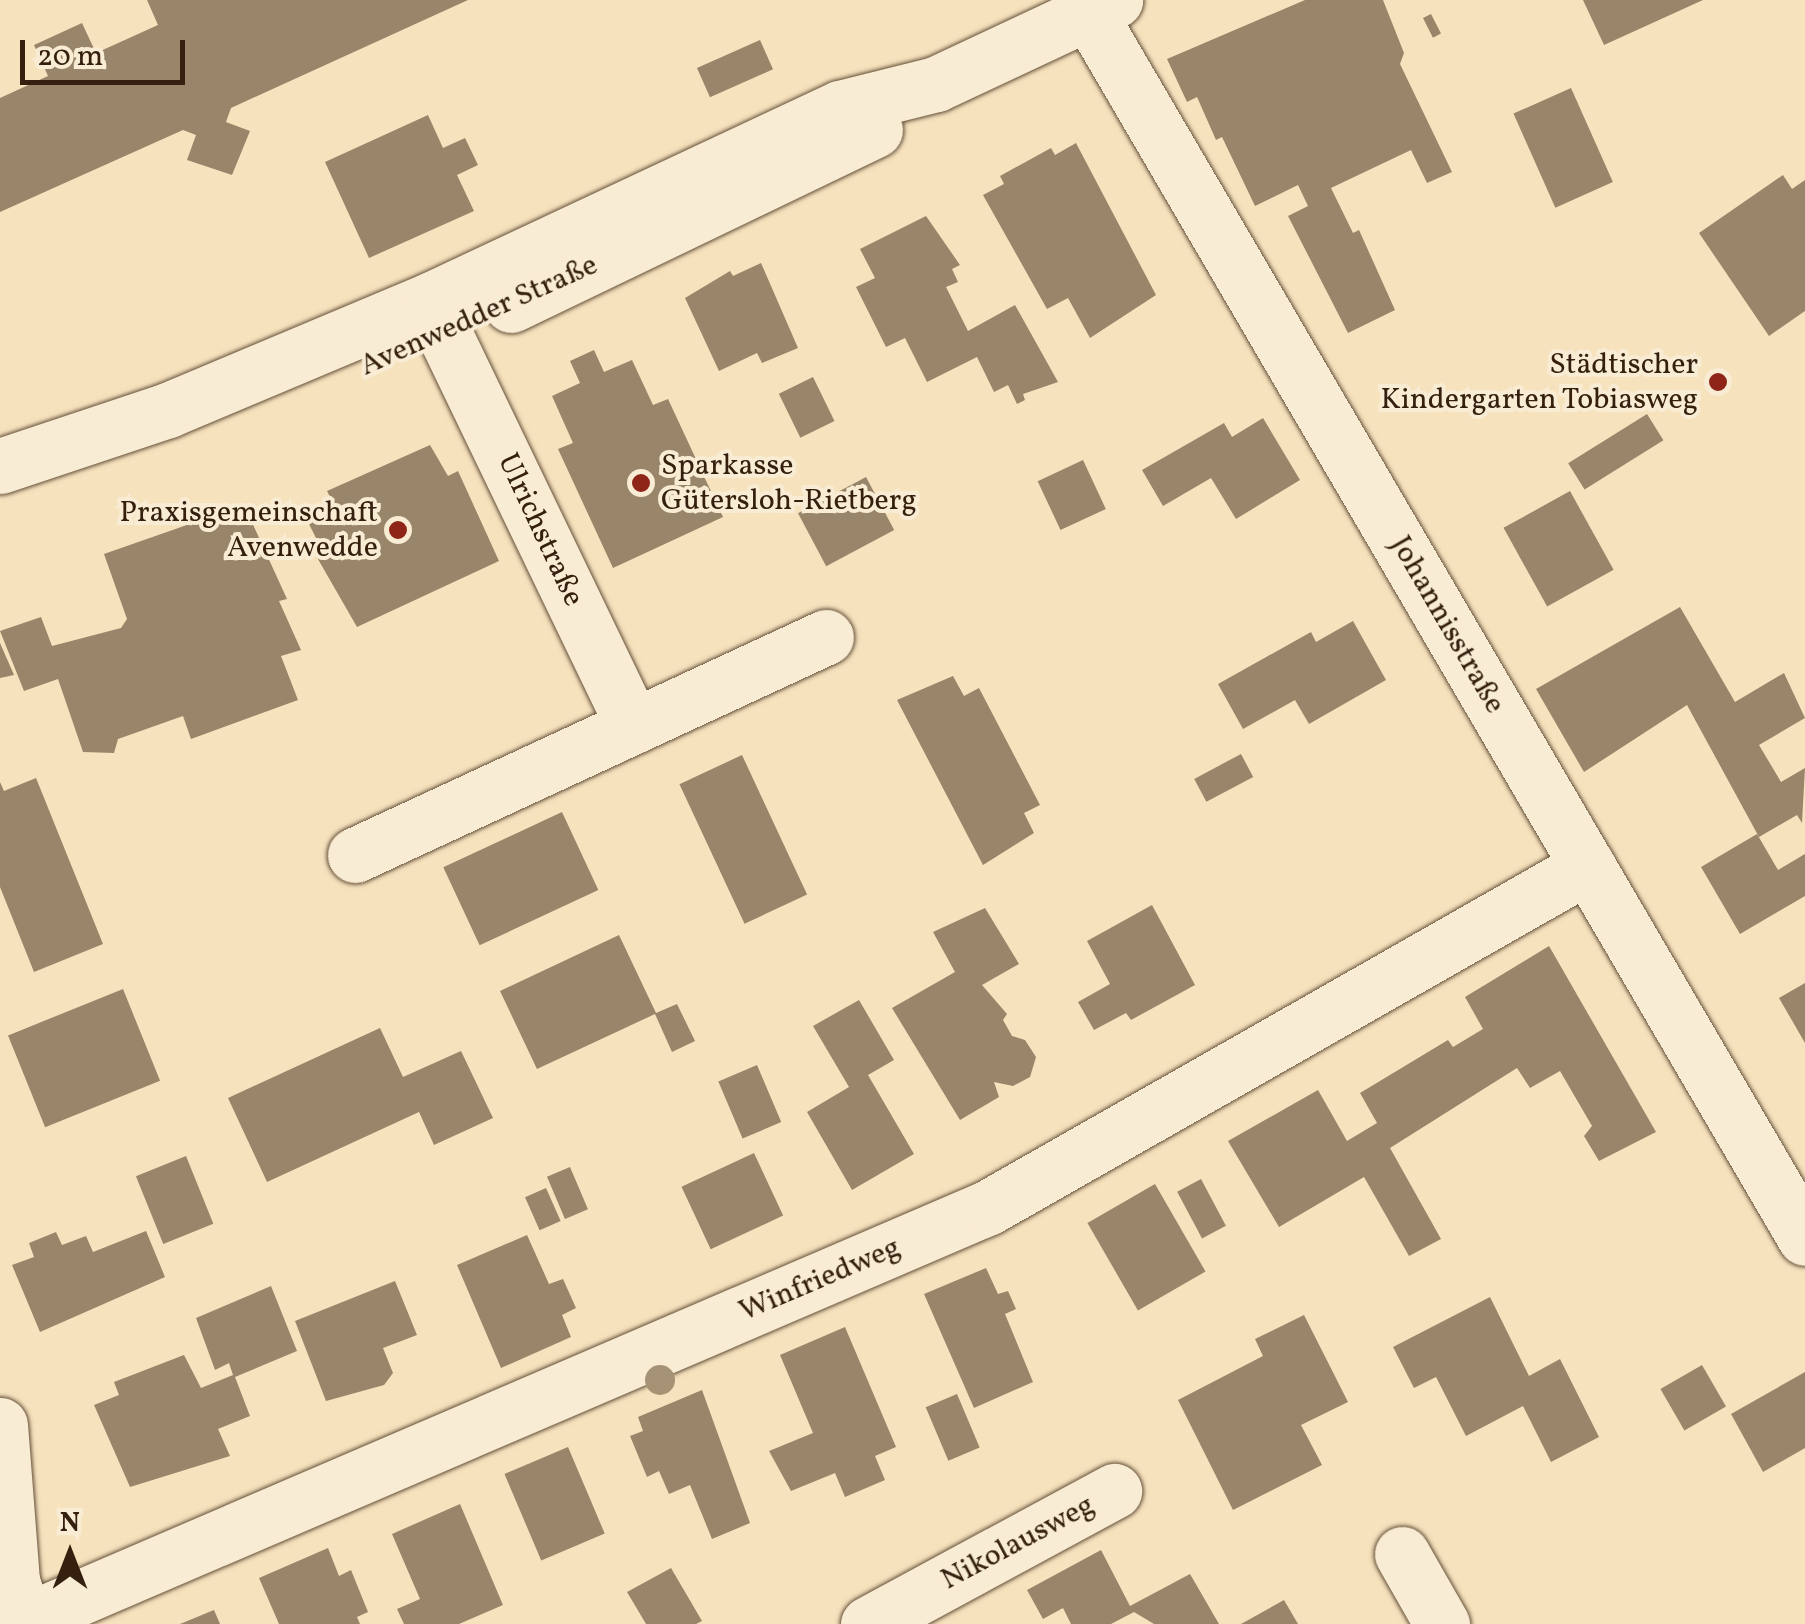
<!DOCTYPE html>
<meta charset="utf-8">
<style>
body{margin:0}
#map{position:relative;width:1805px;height:1624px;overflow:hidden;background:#f6e2bd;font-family:Vollkorn,serif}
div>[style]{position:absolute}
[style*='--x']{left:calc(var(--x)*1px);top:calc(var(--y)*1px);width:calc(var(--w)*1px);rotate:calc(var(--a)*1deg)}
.building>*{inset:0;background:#998569;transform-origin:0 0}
.roads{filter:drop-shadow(0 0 2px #65503a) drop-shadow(0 0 2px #65503a)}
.street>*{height:55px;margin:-27.5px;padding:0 27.5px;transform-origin:27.5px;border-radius:27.5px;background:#f9ecd4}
.secondary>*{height:55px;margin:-27.5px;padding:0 27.5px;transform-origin:27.5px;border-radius:27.5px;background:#f9ecd4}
.trees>*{width:30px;height:30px;margin:-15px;border-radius:50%;background:#a69275}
.dots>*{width:28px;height:28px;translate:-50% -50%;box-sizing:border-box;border:5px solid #f9ecd4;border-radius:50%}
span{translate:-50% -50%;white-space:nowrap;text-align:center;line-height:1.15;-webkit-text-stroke:8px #f9ecd4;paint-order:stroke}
.street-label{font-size:30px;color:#35200f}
.poi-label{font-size:30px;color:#35200f}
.right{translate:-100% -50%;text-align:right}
.left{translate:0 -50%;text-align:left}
.north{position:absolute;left:20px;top:1504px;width:100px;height:100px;-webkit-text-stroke:8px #f9ecd4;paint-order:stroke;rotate:0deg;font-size:28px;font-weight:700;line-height:40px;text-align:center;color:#35200f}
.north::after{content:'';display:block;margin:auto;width:35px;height:45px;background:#35200f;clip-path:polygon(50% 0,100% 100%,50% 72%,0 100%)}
.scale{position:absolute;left:20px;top:40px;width:165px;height:45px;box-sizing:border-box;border:5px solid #35200f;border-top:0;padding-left:12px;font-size:30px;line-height:35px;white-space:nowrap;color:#35200f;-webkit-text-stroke:8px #f9ecd4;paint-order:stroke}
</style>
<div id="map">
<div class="building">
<i style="clip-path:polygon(147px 0,468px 0,231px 108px,226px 122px,250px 131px,232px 175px,187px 160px,196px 135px,183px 130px,0 212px,0 98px,48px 76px,34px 45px,82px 23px,96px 53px,158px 25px)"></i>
<i style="clip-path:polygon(1305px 0,1383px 0,1404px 53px,1400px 64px,1452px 172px,1427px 183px,1411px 150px,1331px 188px,1353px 233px,1359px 230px,1395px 310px,1348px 333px,1288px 216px,1308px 206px,1298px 185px,1255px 206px,1222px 137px,1216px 140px,1197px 97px,1187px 102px,1167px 59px)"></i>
<i style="clip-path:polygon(1583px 0,1703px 0,1604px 45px)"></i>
<i style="left:1431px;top:14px;width:22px;height:9px;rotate:63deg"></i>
<i style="left:760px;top:40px;width:32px;height:69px;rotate:66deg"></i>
<i style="left:1571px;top:88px;width:103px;height:63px;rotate:66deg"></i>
<i style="clip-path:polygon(428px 115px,443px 148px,465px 138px,478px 165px,457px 175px,474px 211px,369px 258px,325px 162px)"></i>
<i style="clip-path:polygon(1076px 143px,1156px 295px,1090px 338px,1068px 298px,1047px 309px,983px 195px,1004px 184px,1000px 176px,1051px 148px,1055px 155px)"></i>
<i style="clip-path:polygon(1783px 175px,1792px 189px,1805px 180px,1805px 311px,1769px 336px,1699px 233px)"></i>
<i style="clip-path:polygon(926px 216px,960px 265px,952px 269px,958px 282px,946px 287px,968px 331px,1015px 305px,1058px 382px,1023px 394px,1025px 400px,1017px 404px,1008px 385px,994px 392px,977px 357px,927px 382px,905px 338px,886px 347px,856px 287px,875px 278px,860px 249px)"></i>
<i style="clip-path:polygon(761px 263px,798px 348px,762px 363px,757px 353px,719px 371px,685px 298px,730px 271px,733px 276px)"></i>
<i style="clip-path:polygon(594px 350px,604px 372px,632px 360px,653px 405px,668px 399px,723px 517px,613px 568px,558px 449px,573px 443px,552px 396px,580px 383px,570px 361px)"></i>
<i style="left:813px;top:377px;width:49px;height:38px;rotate:64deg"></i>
<i style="left:1647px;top:414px;width:31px;height:93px;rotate:58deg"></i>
<i style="clip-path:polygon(1263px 418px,1300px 480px,1236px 519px,1211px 478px,1163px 506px,1142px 470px,1224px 423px,1232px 437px)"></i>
<i style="clip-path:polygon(430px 445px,448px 476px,458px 471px,499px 561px,357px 627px,311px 547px,319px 544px,305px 516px,333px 503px,327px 491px)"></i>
<i style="left:1083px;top:460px;width:54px;height:50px;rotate:65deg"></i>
<i style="left:866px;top:477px;width:60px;height:77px;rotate:62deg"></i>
<i style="left:1570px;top:491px;width:90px;height:76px;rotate:61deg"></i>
<i style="clip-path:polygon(244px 505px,287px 599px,279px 601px,301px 650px,281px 656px,298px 700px,191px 739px,183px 716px,118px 739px,114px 753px,83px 752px,58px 679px,24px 691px,0 631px,41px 617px,52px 646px,121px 628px,127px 619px,104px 554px)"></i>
<i style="clip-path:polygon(1680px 607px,1735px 702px,1784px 673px,1805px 718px,1759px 745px,1781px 782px,1805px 768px,1802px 823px,1797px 815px,1759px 837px,1687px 705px,1584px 772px,1536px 689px)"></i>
<i style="clip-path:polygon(1353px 621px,1386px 680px,1309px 724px,1295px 700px,1243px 729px,1218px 684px,1311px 632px,1316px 642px)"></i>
<i style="clip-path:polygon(0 643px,14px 675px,0 678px)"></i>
<i style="clip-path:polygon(953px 676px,964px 696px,979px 688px,1040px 805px,1024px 813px,1034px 833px,983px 865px,897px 700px)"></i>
<i style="left:1241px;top:754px;width:26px;height:53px;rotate:62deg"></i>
<i style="left:742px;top:755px;width:154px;height:69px;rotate:65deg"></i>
<i style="clip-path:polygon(36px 778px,103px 944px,34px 972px,0 887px,0 782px,4px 791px)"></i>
<i style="left:562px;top:812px;width:86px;height:131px;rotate:65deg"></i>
<i style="clip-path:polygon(1757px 834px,1778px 870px,1805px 854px,1805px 896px,1740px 934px,1701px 867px)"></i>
<i style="clip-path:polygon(1152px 905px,1195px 985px,1131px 1020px,1126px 1013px,1094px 1030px,1078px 1002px,1110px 984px,1087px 941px)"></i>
<i style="clip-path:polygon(985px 908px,1019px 964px,982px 985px,1007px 1014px,1003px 1020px,1012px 1036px,1025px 1040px,1036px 1057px,1030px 1077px,1013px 1086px,994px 1082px,999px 1097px,960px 1120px,892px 1008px,955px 972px,933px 932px)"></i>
<i style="clip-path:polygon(619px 935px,656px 1013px,677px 1004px,695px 1041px,672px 1052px,655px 1014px,537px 1069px,500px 991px)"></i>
<i style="clip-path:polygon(1549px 946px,1656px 1132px,1599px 1161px,1584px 1136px,1592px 1126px,1560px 1071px,1530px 1088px,1517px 1068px,1390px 1148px,1441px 1239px,1409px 1256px,1364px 1177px,1279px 1227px,1228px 1141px,1318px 1090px,1347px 1141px,1377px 1123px,1360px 1093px,1448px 1040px,1453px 1047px,1483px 1029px,1465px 997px)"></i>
<i style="clip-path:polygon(1805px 983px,1805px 1043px,1779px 998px)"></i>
<i style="left:123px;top:989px;width:99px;height:124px;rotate:68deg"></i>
<i style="clip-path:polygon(859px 1000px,894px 1060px,868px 1075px,914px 1154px,852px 1190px,807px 1112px,849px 1087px,813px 1026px)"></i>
<i style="clip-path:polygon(380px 1028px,403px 1077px,461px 1051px,493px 1118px,434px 1145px,419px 1112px,267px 1182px,228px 1098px)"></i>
<i style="left:757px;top:1065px;width:62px;height:42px;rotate:67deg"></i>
<i style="left:754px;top:1153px;width:69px;height:80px;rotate:65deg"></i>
<i style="left:186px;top:1156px;width:73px;height:54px;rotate:68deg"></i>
<i style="left:570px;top:1167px;width:46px;height:25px;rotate:67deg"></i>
<i style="left:1201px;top:1179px;width:53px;height:27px;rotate:62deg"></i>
<i style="left:1155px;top:1184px;width:101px;height:78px;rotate:60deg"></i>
<i style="left:546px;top:1188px;width:36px;height:23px;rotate:66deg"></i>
<i style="clip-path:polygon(146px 1231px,165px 1277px,40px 1332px,12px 1265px,34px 1257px,29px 1243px,56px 1232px,62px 1245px,86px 1236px,93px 1252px)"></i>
<i style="clip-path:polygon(527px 1235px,549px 1284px,563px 1279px,576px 1308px,562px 1315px,571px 1337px,501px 1368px,457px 1265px)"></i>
<i style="clip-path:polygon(986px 1268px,998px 1294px,1008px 1291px,1016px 1309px,1005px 1314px,1033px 1382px,974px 1408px,924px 1294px)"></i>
<i style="clip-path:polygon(395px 1281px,417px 1335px,383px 1348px,393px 1373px,384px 1385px,326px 1401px,295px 1321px)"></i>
<i style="clip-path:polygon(271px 1286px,297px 1351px,235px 1377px,250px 1416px,218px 1429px,230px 1456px,130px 1487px,94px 1405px,119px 1395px,114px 1382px,184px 1355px,201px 1388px,233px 1375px,229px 1363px,215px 1370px,196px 1318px)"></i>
<i style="clip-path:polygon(1490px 1297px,1529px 1376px,1560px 1359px,1599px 1437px,1551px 1462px,1523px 1406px,1466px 1436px,1436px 1377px,1414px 1388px,1393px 1347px)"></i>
<i style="clip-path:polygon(1304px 1315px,1348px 1402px,1301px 1425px,1322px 1465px,1233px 1510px,1178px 1400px,1263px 1356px,1255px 1339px)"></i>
<i style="clip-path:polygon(845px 1327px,896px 1447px,875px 1456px,885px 1480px,845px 1497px,835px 1473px,791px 1491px,769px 1451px,813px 1433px,780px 1355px)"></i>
<i style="left:1702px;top:1365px;width:48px;height:48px;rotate:60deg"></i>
<i style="clip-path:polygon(1805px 1372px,1805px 1448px,1763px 1472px,1731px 1414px)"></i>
<i style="clip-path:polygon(702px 1390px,750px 1523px,712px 1539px,690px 1485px,669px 1494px,659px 1471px,647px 1477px,630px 1436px,643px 1431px,638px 1417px)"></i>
<i style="left:957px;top:1394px;width:58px;height:34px;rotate:67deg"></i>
<i style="left:568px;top:1447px;width:94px;height:69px;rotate:67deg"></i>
<i style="clip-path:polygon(460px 1504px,503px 1605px,459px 1624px,404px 1624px,397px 1609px,420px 1599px,392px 1534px)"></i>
<i style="clip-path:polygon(328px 1548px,339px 1576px,351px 1570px,368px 1612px,357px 1617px,360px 1624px,279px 1624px,259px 1578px)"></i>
<i style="clip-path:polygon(1101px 1550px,1130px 1606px,1190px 1574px,1219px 1624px,1154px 1624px,1134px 1612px,1111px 1624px,1071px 1624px,1063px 1608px,1043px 1619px,1027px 1590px)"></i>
<i style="clip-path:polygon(671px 1568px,702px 1621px,696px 1624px,646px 1624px,627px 1592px)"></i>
<i style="clip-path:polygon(1284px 1600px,1298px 1624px,1241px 1624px)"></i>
<i style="clip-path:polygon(214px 1610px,220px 1624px,180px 1624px)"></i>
</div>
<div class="roads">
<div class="street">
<i style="--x:1088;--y:12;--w:1420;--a:59.68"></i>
<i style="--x:445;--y:335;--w:434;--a:64.3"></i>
<i style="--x:355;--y:855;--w:519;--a:-24.84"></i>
<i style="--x:0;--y:1425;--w:156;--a:85.6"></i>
<i style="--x:12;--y:1581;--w:42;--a:72"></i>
<i style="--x:1402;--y:1554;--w:81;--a:60.3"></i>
<i style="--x:18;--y:1624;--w:1057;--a:-23.24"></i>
<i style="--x:989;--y:1207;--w:689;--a:-29.65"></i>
<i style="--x:868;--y:1624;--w:280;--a:-28.4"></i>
</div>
<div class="secondary">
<i style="--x:511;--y:305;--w:404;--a:-25.7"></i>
<i style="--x:0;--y:466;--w:177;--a:-18.4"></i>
<i style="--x:168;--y:410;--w:286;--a:-22.8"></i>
<i style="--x:432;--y:299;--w:450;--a:-25.1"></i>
<i style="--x:840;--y:108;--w:99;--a:-14"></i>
<i style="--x:936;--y:84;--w:198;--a:-25.1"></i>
</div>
</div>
<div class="trees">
<i style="left:660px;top:1380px"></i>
</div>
<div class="dots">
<i style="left:1718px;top:382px;background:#8f2418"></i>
<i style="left:641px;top:483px;background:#8f2418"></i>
<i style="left:398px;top:530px;background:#8f2418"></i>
</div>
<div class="street-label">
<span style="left:479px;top:316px;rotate:-24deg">Avenwedder Straße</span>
<span style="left:540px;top:530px;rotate:65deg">Ulrichstraße</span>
<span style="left:1447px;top:625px;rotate:60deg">Johannisstraße</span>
<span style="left:820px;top:1280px;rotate:-23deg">Winfriedweg</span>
<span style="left:1018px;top:1543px;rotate:-28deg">Nikolausweg</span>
</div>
<div class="poi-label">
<span class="right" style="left:1698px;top:382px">Städtischer<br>Kindergarten Tobiasweg</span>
<span class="left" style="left:661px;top:483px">Sparkasse<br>Gütersloh-Rietberg</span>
<span class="right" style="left:378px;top:530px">Praxisgemeinschaft<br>Avenwedde</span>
</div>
<div class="north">N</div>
<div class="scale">20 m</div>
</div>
